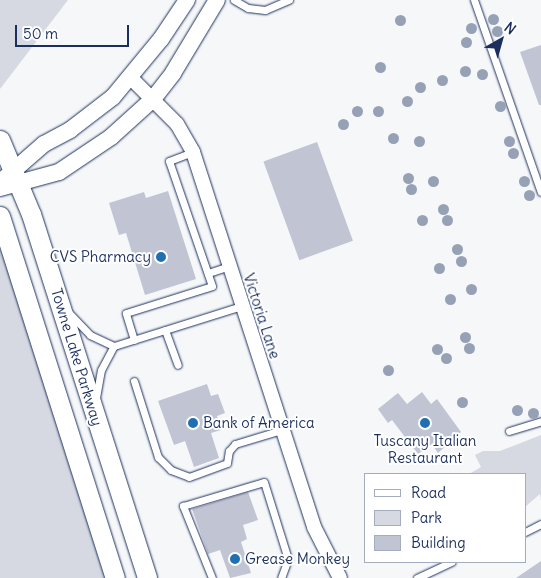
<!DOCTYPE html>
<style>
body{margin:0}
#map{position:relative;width:541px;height:578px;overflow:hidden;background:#f6f7f9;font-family:Delius,sans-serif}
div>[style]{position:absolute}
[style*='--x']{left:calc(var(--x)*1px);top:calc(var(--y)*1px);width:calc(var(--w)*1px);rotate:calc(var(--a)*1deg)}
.green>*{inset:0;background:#d6d9e2}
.building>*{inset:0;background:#c0c4d3;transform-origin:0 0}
.roads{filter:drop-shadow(0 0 1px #1b2f5e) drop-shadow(0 0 1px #1b2f5e)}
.service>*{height:7px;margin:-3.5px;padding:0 3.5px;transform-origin:3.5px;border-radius:3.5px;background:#fff}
.minor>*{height:14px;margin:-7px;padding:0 7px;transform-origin:7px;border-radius:7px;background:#fff}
.tertiary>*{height:16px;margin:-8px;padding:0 8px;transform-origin:8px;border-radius:8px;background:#fff}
.secondary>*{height:19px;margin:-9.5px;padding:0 9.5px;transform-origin:9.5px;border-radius:9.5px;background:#fff}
.trees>*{width:11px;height:11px;margin:-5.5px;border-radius:50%;background:#97a1b6}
.dots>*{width:14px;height:14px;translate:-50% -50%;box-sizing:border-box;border:2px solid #fff;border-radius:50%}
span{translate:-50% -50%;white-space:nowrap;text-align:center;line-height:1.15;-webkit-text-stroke:4px #fff;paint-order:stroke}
.poi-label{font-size:15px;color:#1b2f5e}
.right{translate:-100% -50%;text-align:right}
.left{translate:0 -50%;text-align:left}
.street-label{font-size:15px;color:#1b2f5e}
.legend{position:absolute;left:364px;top:473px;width:162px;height:90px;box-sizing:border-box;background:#fff;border:1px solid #a4acbf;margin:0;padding:6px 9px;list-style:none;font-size:15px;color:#1b2f5e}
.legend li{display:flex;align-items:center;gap:10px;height:25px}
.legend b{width:25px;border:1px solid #a4acbf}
.north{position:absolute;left:476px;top:15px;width:50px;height:50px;-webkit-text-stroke:4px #fff;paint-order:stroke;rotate:38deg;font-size:14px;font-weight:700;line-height:20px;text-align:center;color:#1b2f5e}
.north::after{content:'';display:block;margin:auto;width:18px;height:22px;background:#1b2f5e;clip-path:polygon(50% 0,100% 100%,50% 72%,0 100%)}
.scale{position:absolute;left:15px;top:25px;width:114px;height:22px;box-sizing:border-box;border:2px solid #1b2f5e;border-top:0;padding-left:6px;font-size:15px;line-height:18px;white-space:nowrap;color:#1b2f5e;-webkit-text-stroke:4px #fff;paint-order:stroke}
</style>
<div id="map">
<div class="green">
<i style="clip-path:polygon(0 0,68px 0,0 89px)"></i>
<i style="clip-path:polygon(0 232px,115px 578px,0 578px)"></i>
<i style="clip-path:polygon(541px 435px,541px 501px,540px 494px,525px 507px,525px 474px,469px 474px,481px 467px,475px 455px,483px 451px,500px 451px)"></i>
</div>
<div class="building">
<i style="clip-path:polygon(541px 45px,541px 105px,539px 105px,520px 52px)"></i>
<i style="left:317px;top:142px;width:105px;height:57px;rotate:70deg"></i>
<i style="clip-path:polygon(168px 191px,196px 279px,145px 295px,126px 233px,119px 235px,109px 203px,144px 192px,146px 198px)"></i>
<i style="clip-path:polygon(207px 384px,211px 396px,218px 394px,225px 413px,217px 416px,221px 430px,211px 433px,219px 458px,194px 467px,185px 441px,174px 445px,158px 401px)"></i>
<i style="clip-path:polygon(422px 392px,431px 404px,437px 399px,461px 432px,438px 453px,432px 444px,418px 454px,392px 420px,388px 423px,378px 409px,398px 393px,407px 404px)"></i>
<i style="clip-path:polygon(248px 492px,258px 520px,243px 525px,247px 539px,241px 542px,251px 573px,230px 578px,220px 550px,208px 554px,192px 509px)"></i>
<i style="clip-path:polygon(541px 561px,541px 578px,516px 578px)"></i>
</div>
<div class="roads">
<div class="service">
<i style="--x:234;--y:0;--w:16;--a:30"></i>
<i style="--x:248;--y:8;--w:17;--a:7"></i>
<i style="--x:265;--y:10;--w:26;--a:-23"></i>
<i style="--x:474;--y:0;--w:203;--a:70.8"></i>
<i style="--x:208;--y:273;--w:22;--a:-18"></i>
<i style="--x:69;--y:313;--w:30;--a:46"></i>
<i style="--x:90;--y:335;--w:26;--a:25"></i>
<i style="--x:165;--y:330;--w:37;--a:70"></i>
<i style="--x:134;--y:340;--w:28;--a:-107"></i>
<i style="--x:126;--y:313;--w:90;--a:-17.4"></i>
<i style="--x:212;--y:286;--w:132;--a:-109"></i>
<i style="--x:169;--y:161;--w:26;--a:-21"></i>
<i style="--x:134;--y:381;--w:80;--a:72.5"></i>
<i style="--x:158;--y:457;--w:18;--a:45"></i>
<i style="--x:171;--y:470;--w:19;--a:21"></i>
<i style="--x:189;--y:477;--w:40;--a:-20.2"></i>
<i style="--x:227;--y:463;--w:12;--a:-81"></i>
<i style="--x:229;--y:451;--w:9;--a:-49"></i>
<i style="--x:235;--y:444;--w:48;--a:-16.9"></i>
<i style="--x:96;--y:398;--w:28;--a:-80"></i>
<i style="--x:101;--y:370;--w:27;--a:-62"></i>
<i style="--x:114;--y:346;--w:134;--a:-17.4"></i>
<i style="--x:509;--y:431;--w:34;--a:-17"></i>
<i style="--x:525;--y:532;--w:18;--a:-27"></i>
<i style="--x:212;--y:578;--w:78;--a:-111.9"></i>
<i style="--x:183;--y:506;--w:84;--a:-16.5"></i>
<i style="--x:264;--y:482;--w:81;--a:72.7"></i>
<i style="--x:288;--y:559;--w:20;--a:110"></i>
<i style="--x:417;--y:578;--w:38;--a:-25"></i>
</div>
<div class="minor">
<i style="--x:131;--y:78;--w:65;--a:45"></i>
<i style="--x:177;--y:124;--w:32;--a:60"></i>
<i style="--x:193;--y:152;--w:394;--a:72.1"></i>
<i style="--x:314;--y:527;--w:57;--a:63"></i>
</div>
<div class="tertiary">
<i style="--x:5;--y:178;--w:52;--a:-41.1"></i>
<i style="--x:44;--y:144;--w:30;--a:-28"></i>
<i style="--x:70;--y:130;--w:54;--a:-37.5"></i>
<i style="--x:113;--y:97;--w:75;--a:-50.4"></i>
<i style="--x:161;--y:39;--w:47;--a:-56.3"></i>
<i style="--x:0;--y:188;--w:61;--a:-15.2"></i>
<i style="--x:59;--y:172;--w:63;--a:-33.9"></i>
<i style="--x:111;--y:137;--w:57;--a:-42.1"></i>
<i style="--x:153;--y:99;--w:33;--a:-52"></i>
<i style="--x:173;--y:73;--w:85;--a:-58.9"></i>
</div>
<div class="secondary">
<i style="--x:0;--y:140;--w:80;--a:67.3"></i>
<i style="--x:31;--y:214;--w:382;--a:72.3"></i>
<i style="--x:0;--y:216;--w:380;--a:72.4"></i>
</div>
</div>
<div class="trees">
<i style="left:493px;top:19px"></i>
<i style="left:400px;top:20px"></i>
<i style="left:471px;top:28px"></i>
<i style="left:497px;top:31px"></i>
<i style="left:466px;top:42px"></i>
<i style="left:380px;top:67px"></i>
<i style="left:465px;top:71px"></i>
<i style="left:482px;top:74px"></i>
<i style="left:442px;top:80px"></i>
<i style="left:420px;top:87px"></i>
<i style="left:407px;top:101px"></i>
<i style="left:500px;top:106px"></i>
<i style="left:357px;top:111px"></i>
<i style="left:378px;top:111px"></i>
<i style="left:343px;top:124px"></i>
<i style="left:393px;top:138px"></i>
<i style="left:419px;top:141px"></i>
<i style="left:509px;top:141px"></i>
<i style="left:513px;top:153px"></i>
<i style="left:408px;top:178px"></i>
<i style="left:433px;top:181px"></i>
<i style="left:524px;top:181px"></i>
<i style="left:411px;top:189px"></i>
<i style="left:529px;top:195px"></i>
<i style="left:443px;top:209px"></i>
<i style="left:422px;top:220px"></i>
<i style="left:447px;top:220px"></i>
<i style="left:457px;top:249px"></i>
<i style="left:461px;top:261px"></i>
<i style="left:439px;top:268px"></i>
<i style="left:471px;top:289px"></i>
<i style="left:450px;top:299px"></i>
<i style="left:465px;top:337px"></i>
<i style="left:469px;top:348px"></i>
<i style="left:437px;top:349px"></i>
<i style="left:446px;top:358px"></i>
<i style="left:388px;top:370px"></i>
<i style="left:462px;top:402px"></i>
<i style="left:517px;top:410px"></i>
<i style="left:533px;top:413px"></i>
</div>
<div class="dots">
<i style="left:161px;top:257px;background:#1f6fb2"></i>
<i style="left:193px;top:423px;background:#1f6fb2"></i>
<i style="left:425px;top:423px;background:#1f6fb2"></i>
<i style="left:235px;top:559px;background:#1f6fb2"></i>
</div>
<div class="poi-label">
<span class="right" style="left:151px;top:257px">CVS Pharmacy</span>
<span class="left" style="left:203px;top:423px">Bank of America</span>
<span style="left:425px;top:449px">Tuscany Italian<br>Restaurant</span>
<span class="left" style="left:245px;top:559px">Grease Monkey</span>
</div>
<div class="street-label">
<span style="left:262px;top:316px;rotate:72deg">Victoria Lane</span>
<span style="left:77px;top:357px;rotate:73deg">Towne Lake Parkway</span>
</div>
<ul class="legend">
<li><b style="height:6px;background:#fff"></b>Road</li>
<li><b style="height:14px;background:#d6d9e2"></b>Park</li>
<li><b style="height:14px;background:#c0c4d3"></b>Building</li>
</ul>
<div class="north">N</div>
<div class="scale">50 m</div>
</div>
